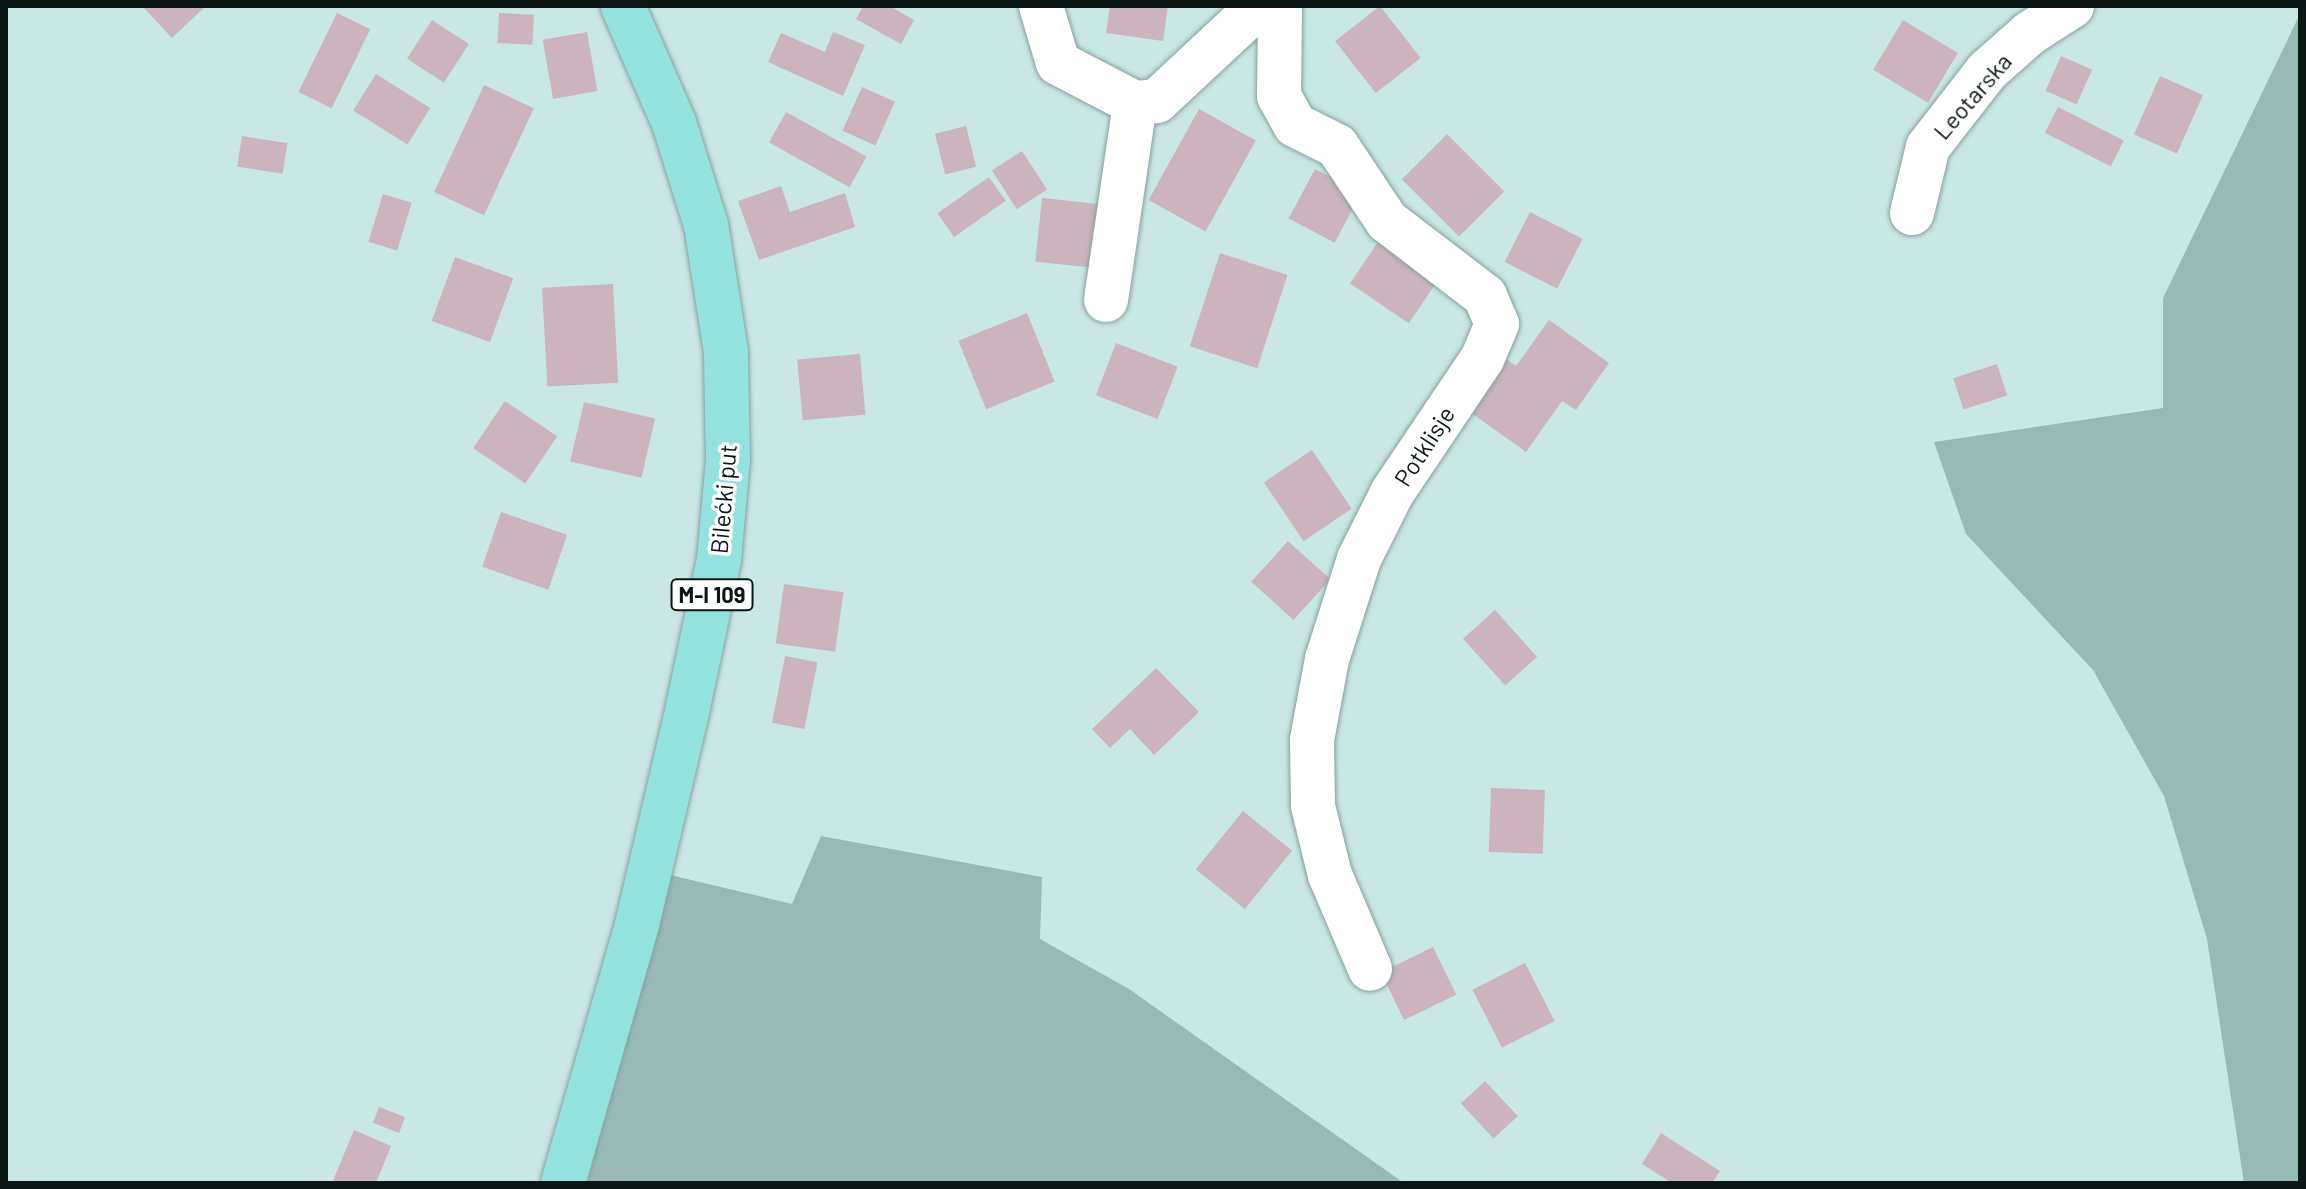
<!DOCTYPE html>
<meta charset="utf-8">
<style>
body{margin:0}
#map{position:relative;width:2306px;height:1189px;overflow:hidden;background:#c9e7e4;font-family:Barlow,sans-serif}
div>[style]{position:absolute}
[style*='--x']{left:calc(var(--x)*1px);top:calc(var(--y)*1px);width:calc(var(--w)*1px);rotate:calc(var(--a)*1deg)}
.green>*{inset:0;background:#98bab6}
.building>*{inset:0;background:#ccb4be;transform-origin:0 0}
.roads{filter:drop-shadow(0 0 2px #85a09e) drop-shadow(0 0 2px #85a09e)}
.minor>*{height:44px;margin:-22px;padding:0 22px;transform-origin:22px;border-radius:22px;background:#fff}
.major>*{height:44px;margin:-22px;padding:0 22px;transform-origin:22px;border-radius:22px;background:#93e2dd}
span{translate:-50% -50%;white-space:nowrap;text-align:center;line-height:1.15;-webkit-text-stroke:7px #fff;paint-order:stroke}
.shield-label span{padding:2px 6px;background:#fff;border:2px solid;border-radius:6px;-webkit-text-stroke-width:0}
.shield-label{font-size:22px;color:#0b1615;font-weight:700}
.street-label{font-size:24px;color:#0b1615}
.frame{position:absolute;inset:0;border:8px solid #0b1615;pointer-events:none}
</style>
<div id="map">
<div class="green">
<i style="clip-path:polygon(2300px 14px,2300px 1183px,2244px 1183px,2207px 939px,2164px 796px,2093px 670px,1966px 534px,1934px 442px,2163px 408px,2163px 298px)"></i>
<i style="clip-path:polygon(821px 836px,1042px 877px,1040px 939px,1129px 989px,1404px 1183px,587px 1183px,666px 874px,792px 904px)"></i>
</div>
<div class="building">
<i style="clip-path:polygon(142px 6px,206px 6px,172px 38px)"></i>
<i style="clip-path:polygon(863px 6px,890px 6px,914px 20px,901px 44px,856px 19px)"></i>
<i style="clip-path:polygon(1110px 6px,1168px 6px,1163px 41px,1106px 33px)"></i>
<i style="left:1380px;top:6px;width:66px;height:57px;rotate:52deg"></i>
<i style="left:337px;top:13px;width:37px;height:88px;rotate:26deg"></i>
<i style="left:499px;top:13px;width:35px;height:30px;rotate:3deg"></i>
<i style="left:432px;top:20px;width:44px;height:46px;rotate:33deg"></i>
<i style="left:1903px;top:20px;width:64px;height:58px;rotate:31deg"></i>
<i style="left:587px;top:32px;width:60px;height:45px;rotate:80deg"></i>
<i style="clip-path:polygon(833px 32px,865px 45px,843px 96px,768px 62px,781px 33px,825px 52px)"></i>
<i style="left:2061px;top:56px;width:34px;height:38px;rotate:24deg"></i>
<i style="left:376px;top:74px;width:64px;height:43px;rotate:32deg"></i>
<i style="left:2160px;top:76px;width:47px;height:64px;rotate:24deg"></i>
<i style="left:484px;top:85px;width:55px;height:118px;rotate:25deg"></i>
<i style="left:862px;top:87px;width:36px;height:48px;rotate:24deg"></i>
<i style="left:2058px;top:107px;width:74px;height:29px;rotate:27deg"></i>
<i style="left:1199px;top:109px;width:65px;height:104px;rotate:29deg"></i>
<i style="left:786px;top:112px;width:92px;height:35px;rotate:29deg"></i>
<i style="left:966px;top:126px;width:42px;height:32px;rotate:76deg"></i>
<i style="left:1447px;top:134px;width:81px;height:64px;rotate:45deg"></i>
<i style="left:242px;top:136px;width:46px;height:31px;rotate:9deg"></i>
<i style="left:1022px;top:151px;width:46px;height:36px;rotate:57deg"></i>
<i style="left:1315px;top:169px;width:52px;height:56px;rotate:28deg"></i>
<i style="left:989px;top:177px;width:29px;height:63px;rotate:55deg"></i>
<i style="clip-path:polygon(781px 186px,790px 212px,845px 193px,855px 227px,759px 260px,738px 201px)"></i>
<i style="left:383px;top:194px;width:30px;height:50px;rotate:17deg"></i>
<i style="left:1042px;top:198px;width:57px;height:64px;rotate:6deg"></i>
<i style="left:1530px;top:212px;width:59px;height:56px;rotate:27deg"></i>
<i style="left:1384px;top:233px;width:71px;height:61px;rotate:34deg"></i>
<i style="left:1220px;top:253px;width:71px;height:98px;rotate:18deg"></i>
<i style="left:455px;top:257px;width:62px;height:68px;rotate:20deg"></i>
<i style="left:613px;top:284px;width:99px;height:71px;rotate:87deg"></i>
<i style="left:1027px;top:313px;width:74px;height:74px;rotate:68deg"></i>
<i style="clip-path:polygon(1549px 320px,1609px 363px,1576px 410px,1562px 401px,1526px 452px,1463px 407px,1500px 355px,1516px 366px)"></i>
<i style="left:1116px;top:343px;width:66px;height:56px;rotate:21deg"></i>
<i style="left:860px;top:354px;width:61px;height:63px;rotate:85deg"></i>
<i style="left:1997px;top:364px;width:33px;height:46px;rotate:72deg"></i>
<i style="left:505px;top:401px;width:63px;height:57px;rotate:34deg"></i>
<i style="left:584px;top:402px;width:73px;height:61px;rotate:13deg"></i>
<i style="left:1312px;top:450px;width:71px;height:58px;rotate:56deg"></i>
<i style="left:501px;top:512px;width:70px;height:58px;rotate:19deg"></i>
<i style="left:1288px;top:541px;width:57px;height:55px;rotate:42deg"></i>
<i style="left:784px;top:584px;width:60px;height:60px;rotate:8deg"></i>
<i style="left:1495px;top:610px;width:63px;height:43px;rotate:48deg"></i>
<i style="left:785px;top:656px;width:33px;height:68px;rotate:11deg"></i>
<i style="clip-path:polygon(1156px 668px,1199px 712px,1154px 755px,1130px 729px,1110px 748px,1092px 729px)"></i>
<i style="left:1491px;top:788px;width:54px;height:64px;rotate:2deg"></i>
<i style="left:1243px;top:811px;width:63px;height:75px;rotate:39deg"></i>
<i style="left:1433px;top:947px;width:53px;height:58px;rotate:64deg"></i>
<i style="left:1525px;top:963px;width:65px;height:59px;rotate:63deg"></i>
<i style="left:1485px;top:1081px;width:48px;height:33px;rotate:47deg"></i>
<i style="left:379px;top:1107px;width:28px;height:17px;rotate:21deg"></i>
<i style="clip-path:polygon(354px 1130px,391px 1146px,376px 1183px,332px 1183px)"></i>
<i style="clip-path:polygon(1661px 1133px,1720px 1171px,1712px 1183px,1672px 1183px,1642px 1164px)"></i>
</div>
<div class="roads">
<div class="minor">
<i style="--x:1041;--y:6;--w:59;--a:73.4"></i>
<i style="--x:1058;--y:63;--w:87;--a:27.5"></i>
<i style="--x:1280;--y:6;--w:90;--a:90.6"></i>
<i style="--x:1279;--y:96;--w:33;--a:61"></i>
<i style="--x:1295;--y:125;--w:47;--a:26.6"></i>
<i style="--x:1337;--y:146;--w:90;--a:56.3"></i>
<i style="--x:1387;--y:221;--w:123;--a:37.4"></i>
<i style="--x:1485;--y:296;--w:30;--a:67"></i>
<i style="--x:1497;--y:324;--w:38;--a:113"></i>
<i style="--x:1482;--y:359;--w:161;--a:123.9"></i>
<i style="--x:1392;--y:493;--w:74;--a:116.6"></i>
<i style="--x:1359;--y:559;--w:105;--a:107.7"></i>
<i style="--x:1327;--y:659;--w:82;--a:100.5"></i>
<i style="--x:1312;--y:740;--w:66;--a:89.1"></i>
<i style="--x:1313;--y:806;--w:71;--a:76.2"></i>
<i style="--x:1330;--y:875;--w:102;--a:66.9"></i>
<i style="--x:1135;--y:103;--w:22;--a:-5"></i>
<i style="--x:1157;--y:101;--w:139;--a:-43"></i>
<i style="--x:1912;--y:213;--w:68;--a:-76.4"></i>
<i style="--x:1928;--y:147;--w:96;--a:-52.2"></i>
<i style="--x:1987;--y:71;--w:57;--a:-41.5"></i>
<i style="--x:2030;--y:33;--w:50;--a:-32.7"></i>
<i style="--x:1106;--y:300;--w:199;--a:-81.6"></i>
</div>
<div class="major">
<i style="--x:563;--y:1183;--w:268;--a:-74"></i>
<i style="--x:637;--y:925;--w:224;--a:-76.8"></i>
<i style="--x:688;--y:707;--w:150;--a:-78.1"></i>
<i style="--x:719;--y:560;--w:100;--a:-84.9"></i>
<i style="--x:728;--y:460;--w:108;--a:-91.1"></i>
<i style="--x:726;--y:352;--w:129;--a:-98.9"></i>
<i style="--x:706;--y:225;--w:107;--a:-107.4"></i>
<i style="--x:674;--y:123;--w:128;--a:-113.6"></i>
</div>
</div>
<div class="shield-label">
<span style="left:712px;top:595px">M-I 109</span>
</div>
<div class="street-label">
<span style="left:1972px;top:96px;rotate:-49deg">Leotarska</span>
<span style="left:1424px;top:446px;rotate:-57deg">Potklisje</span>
<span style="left:723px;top:499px;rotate:-85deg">Bilećki put</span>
</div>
<div class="frame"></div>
</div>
